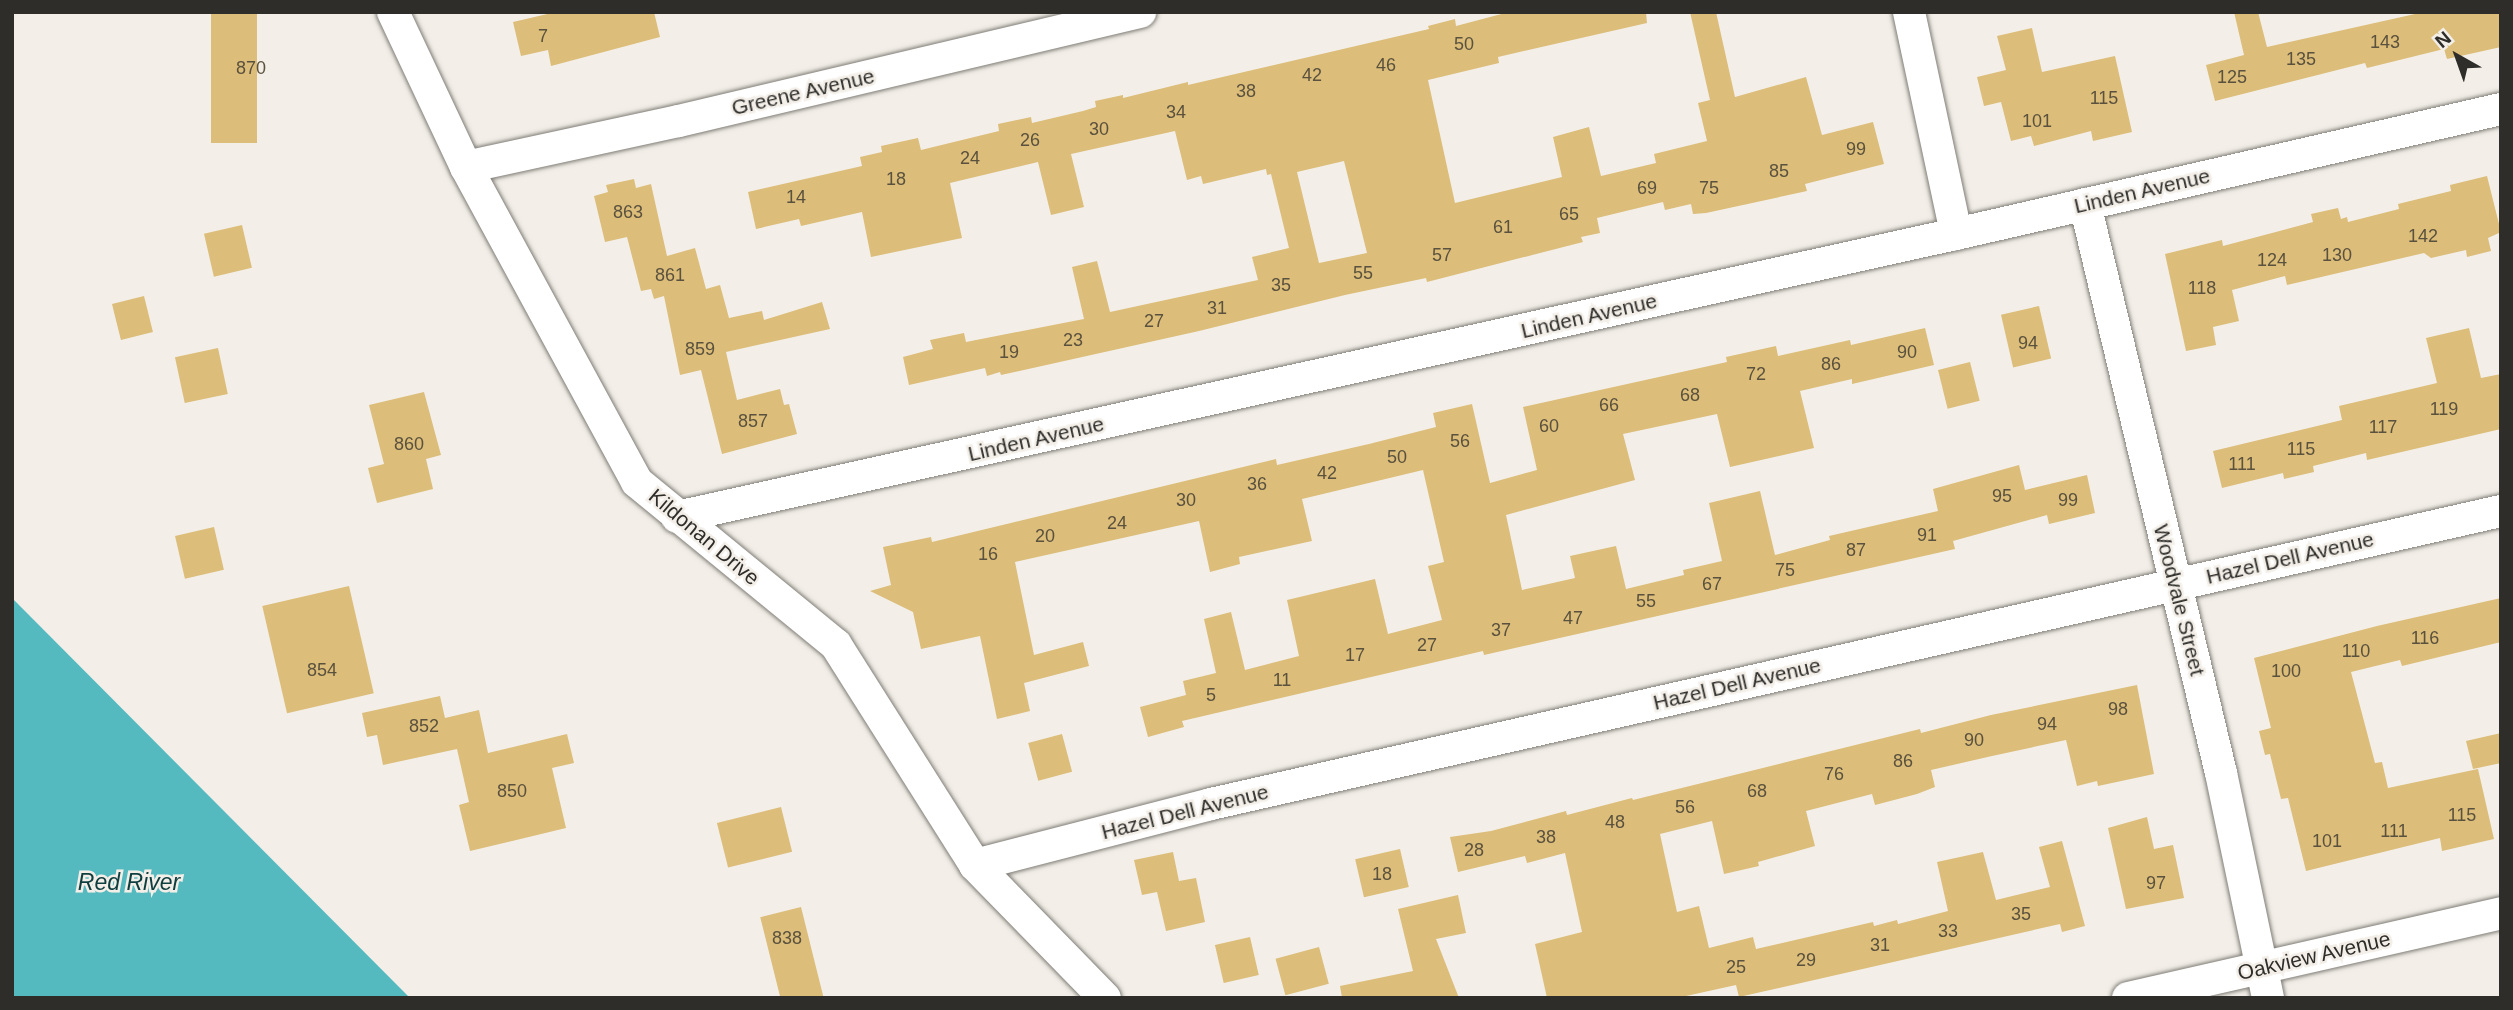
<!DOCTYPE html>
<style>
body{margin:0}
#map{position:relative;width:2513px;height:1010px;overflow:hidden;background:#f3efe8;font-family:Helvetica,sans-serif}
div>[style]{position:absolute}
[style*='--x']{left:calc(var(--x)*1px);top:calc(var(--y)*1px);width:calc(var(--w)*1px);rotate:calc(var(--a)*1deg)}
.water>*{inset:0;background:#55bac0}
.building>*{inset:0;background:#dcbd79;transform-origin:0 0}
.roads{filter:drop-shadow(0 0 2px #7f7c76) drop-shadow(0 0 2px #7f7c76)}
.minor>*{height:32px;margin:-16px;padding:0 16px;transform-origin:16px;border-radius:16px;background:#fff}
span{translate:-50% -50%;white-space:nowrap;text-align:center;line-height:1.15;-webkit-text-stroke:5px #f3efe8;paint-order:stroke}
.number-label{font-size:18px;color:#5a513e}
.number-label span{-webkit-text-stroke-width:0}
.street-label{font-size:21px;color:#2e2d2a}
.water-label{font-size:23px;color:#0e3e40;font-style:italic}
.frame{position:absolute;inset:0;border:14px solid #2e2d2a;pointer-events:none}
.north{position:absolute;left:2422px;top:21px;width:70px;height:70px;-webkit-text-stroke:5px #f3efe8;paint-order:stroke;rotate:320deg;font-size:19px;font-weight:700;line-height:28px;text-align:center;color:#2e2d2a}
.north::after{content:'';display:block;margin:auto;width:24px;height:32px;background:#2e2d2a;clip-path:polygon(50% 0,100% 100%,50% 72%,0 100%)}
</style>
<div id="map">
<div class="water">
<i style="clip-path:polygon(12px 598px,410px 998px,12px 998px)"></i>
</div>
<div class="building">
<i style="left:211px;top:12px;width:46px;height:131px"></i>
<i style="clip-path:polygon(556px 12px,654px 12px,660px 37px,551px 66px,548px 50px,521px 56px,513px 22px)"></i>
<i style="clip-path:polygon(evenodd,1509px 12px,1646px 12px,1647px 23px,1498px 57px,1499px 63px,1428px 80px,1455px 203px,1562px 177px,1553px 137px,1589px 127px,1601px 176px,1656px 163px,1654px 154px,1707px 141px,1698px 103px,1710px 100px,1690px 12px,1716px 12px,1735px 97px,1806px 77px,1822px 135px,1873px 122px,1884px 164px,1805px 184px,1807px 191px,1706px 213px,1693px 214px,1691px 204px,1665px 210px,1663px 202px,1597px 218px,1600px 233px,1581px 237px,1583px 242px,1427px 282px,1426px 278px,1345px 295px,1199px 331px,1001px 375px,1000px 372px,987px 376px,985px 368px,909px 385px,903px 357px,933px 349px,930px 340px,964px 333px,966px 342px,1084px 319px,1072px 267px,1097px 261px,1110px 312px,1258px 280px,1252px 257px,1289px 248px,1271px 174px,1267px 175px,1266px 169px,1203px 184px,1201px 176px,1187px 180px,1175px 131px,1071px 154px,1084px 207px,1051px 215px,1038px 162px,950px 183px,962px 238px,871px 257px,862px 212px,801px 226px,799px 219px,756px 229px,748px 192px,862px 166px,860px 157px,882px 152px,881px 146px,918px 138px,921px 150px,999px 131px,998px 124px,1031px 117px,1032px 123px,1083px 111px,1096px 107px,1095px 101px,1123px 95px,1123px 98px,1188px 82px,1188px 85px,1429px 29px,1428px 26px,1455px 19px,1456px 26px,1509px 12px,1344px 161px,1367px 253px,1319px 263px,1297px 172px,1344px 161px)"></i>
<i style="clip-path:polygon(2234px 12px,2258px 12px,2267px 47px,2424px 12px,2501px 12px,2501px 47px,2447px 59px,2444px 49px,2367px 68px,2365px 63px,2215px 101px,2206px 65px,2244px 55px)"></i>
<i style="clip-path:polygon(2032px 28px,2042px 72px,2115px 56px,2132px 132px,2093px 141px,2091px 131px,2034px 146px,2031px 136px,2011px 141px,2001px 102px,1984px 106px,1977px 77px,2006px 70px,1997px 36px)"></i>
<i style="clip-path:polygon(2487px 176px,2501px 232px,2488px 238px,2491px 251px,2467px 257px,2466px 250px,2431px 258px,2424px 253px,2287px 285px,2285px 276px,2232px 290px,2239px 321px,2213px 327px,2216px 345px,2186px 351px,2165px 254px,2222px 240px,2223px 246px,2313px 222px,2311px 214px,2338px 208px,2341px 219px,2347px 217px,2348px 222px,2399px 209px,2398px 204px,2451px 191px,2450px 185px)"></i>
<i style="clip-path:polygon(634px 179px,636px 188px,651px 184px,667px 256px,695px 248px,706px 289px,720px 285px,729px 318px,762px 311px,764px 320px,822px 302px,830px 329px,726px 352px,737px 400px,780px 389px,784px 405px,789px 404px,797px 434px,722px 454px,701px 370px,680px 375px,664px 296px,654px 299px,651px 289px,641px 291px,627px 237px,605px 242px,594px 196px,608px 192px,606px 185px)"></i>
<i style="left:242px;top:225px;width:44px;height:39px;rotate:77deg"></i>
<i style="left:144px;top:296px;width:37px;height:33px;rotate:76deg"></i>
<i style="left:2039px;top:306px;width:54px;height:39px;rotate:77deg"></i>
<i style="clip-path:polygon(1925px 328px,1934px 365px,1852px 384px,1852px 379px,1800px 391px,1814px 448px,1730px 467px,1717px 414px,1623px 434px,1635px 480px,1506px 515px,1522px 590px,1575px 578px,1570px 556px,1616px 546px,1626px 589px,1684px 575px,1683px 570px,1722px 561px,1709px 503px,1760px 491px,1775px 555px,1830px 540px,1829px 536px,1938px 511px,1933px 489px,2019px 465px,2025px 490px,2087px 475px,2095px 513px,2049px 524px,2047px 515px,1953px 541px,1955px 549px,1484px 655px,1483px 651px,1182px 721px,1184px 727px,1148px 737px,1140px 707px,1186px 695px,1183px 681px,1216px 673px,1204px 619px,1231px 612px,1245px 670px,1299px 656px,1287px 600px,1375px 579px,1388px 634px,1442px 620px,1428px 566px,1444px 562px,1423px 470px,1302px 499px,1312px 541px,1239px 557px,1240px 564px,1210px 572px,1199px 521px,1015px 562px,1034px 655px,1083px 642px,1089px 666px,1024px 683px,1030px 711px,997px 719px,980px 636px,921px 649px,913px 612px,870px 591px,891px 585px,883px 547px,931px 537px,932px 542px,1276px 459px,1277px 465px,1369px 444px,1436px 427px,1433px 413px,1472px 404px,1490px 483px,1537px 470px,1523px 407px,1727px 362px,1726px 357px,1776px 346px,1778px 356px,1850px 340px,1851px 345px)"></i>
<i style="clip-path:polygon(2469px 328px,2481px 378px,2501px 374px,2501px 429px,2367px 460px,2366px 453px,2313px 466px,2314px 472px,2284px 479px,2283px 473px,2222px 488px,2213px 451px,2342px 420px,2339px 406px,2437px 383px,2426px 338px)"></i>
<i style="left:218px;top:348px;width:47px;height:44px;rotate:78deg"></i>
<i style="left:1970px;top:362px;width:40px;height:33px;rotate:76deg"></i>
<i style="clip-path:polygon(424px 392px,441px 455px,426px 459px,433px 489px,377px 503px,368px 468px,384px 464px,369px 405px)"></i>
<i style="left:214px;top:527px;width:44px;height:40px;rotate:77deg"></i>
<i style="left:349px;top:586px;width:110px;height:89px;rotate:77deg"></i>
<i style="clip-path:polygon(2501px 598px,2501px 642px,2402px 666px,2400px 660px,2351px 672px,2375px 763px,2382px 762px,2388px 788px,2478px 769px,2494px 839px,2442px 851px,2440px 838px,2306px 871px,2288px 798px,2281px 799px,2270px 754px,2265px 755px,2259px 731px,2271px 728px,2254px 658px,2377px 626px)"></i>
<i style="clip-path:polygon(2137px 685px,2154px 774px,2098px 786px,2097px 781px,2077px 786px,2066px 740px,1992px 756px,1931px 770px,1935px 787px,1917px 794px,1875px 805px,1872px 794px,1806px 811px,1815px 846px,1758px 862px,1759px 866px,1724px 874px,1712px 821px,1660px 834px,1677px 912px,1699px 906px,1709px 948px,1753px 937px,1756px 949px,1873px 922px,1874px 926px,1897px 920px,1898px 924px,1948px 911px,1937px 862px,1983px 852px,1996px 900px,2050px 887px,2039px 847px,2062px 841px,2085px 926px,2062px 932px,2060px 924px,1739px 997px,1736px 985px,1677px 998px,1547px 998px,1535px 944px,1582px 932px,1565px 853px,1527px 863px,1525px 856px,1458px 872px,1450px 837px,1491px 831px,1566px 811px,1567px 815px,1632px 798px,1633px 800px,1920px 729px,1921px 733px,1991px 715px)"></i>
<i style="clip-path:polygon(440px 696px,445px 718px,479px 710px,488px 753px,567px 734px,574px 763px,552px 768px,566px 828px,470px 851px,459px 805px,469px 802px,457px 749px,383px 765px,377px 735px,367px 737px,362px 713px)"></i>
<i style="clip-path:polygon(2501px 733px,2501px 763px,2473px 769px,2466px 741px)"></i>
<i style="left:1062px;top:734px;width:39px;height:35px;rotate:75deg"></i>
<i style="left:781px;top:807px;width:46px;height:66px;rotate:76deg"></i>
<i style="clip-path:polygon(2147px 817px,2154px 849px,2173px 845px,2184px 898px,2126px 909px,2108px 828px)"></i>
<i style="left:1400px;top:849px;width:39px;height:46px;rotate:77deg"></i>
<i style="clip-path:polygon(1173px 852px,1179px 881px,1196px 878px,1205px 922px,1166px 931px,1157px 892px,1142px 895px,1134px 860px)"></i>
<i style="clip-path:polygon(1458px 895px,1466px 933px,1436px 939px,1459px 998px,1342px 998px,1340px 986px,1413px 971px,1398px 909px)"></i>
<i style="left:801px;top:907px;width:94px;height:42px;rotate:76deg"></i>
<i style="left:1250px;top:937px;width:39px;height:36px;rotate:77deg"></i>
<i style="left:1319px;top:947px;width:38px;height:45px;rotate:75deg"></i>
</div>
<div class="roads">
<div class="minor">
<i style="--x:393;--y:12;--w:171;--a:64.8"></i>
<i style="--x:466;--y:167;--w:358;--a:61.5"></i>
<i style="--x:637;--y:482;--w:257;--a:39.3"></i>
<i style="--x:836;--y:645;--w:260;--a:57.7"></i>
<i style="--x:975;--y:865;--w:186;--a:45.7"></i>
<i style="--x:1909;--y:12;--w:227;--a:78"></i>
<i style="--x:466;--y:167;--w:218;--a:-12.2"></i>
<i style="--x:679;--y:121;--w:474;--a:-13.3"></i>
<i style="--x:2085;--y:204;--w:585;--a:76.56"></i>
<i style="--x:2221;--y:773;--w:230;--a:78.2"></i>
<i style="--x:677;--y:517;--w:1310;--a:-12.48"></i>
<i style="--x:1956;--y:234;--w:559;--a:-12.92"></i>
<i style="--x:975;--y:865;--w:244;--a:-14.5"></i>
<i style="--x:1211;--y:804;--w:1323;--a:-12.8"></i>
<i style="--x:2128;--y:998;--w:383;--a:-12.8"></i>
</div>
</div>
<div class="number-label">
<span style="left:543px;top:36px">7</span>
<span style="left:2385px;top:42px">143</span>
<span style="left:1464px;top:44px">50</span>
<span style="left:2301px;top:59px">135</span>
<span style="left:1386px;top:65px">46</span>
<span style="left:251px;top:68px">870</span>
<span style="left:1312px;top:75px">42</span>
<span style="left:2232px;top:77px">125</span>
<span style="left:1246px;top:91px">38</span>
<span style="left:2104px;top:98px">115</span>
<span style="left:1176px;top:112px">34</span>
<span style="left:2037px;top:121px">101</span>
<span style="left:1099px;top:129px">30</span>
<span style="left:1030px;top:140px">26</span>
<span style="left:1856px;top:149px">99</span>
<span style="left:970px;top:158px">24</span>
<span style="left:1779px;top:171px">85</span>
<span style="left:896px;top:179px">18</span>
<span style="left:1647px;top:188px">69</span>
<span style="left:1709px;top:188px">75</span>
<span style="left:796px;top:197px">14</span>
<span style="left:628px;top:212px">863</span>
<span style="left:1569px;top:214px">65</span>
<span style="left:1503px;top:227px">61</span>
<span style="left:2423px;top:236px">142</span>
<span style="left:1442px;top:255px">57</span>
<span style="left:2337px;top:255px">130</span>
<span style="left:2272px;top:260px">124</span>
<span style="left:1363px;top:273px">55</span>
<span style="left:670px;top:275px">861</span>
<span style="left:1281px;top:285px">35</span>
<span style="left:2202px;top:288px">118</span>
<span style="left:1217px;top:308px">31</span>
<span style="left:1154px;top:321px">27</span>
<span style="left:1073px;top:340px">23</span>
<span style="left:2028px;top:343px">94</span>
<span style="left:700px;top:349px">859</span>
<span style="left:1009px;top:352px">19</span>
<span style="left:1907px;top:352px">90</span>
<span style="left:1831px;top:364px">86</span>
<span style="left:1756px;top:374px">72</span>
<span style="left:1690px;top:395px">68</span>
<span style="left:1609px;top:405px">66</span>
<span style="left:2444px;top:409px">119</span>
<span style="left:753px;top:421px">857</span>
<span style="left:1549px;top:426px">60</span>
<span style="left:2383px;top:427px">117</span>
<span style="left:1460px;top:441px">56</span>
<span style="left:409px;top:444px">860</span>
<span style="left:2301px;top:449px">115</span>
<span style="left:1397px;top:457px">50</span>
<span style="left:2242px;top:464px">111</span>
<span style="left:1327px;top:473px">42</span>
<span style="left:1257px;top:484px">36</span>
<span style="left:2002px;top:496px">95</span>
<span style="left:1186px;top:500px">30</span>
<span style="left:2068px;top:500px">99</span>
<span style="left:1117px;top:523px">24</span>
<span style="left:1927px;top:535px">91</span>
<span style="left:1045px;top:536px">20</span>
<span style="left:1856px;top:550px">87</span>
<span style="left:988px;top:554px">16</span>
<span style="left:1785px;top:570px">75</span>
<span style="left:1712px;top:584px">67</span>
<span style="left:1646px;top:601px">55</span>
<span style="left:1573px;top:618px">47</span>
<span style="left:1501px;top:630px">37</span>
<span style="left:2425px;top:638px">116</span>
<span style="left:1427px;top:645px">27</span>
<span style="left:2356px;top:651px">110</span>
<span style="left:1355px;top:655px">17</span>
<span style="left:322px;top:670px">854</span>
<span style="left:2286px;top:671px">100</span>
<span style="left:1282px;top:680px">11</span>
<span style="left:1211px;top:695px">5</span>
<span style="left:2118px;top:709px">98</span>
<span style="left:2047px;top:724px">94</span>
<span style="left:424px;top:726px">852</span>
<span style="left:1974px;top:740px">90</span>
<span style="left:1903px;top:761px">86</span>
<span style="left:1834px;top:774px">76</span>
<span style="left:512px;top:791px">850</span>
<span style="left:1757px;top:791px">68</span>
<span style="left:1685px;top:807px">56</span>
<span style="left:2462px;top:815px">115</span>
<span style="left:1615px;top:822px">48</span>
<span style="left:2394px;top:831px">111</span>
<span style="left:1546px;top:837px">38</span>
<span style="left:2327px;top:841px">101</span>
<span style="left:1474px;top:850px">28</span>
<span style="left:1382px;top:874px">18</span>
<span style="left:2156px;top:883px">97</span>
<span style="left:2021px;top:914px">35</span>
<span style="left:1948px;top:931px">33</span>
<span style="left:787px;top:938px">838</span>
<span style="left:1880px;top:945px">31</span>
<span style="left:1806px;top:960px">29</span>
<span style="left:1736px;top:967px">25</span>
</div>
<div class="street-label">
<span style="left:803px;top:92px;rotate:-13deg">Greene Avenue</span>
<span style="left:2142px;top:191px;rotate:-13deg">Linden Avenue</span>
<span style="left:1589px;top:316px;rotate:-13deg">Linden Avenue</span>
<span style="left:1036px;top:439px;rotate:-13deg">Linden Avenue</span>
<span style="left:704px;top:537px;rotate:40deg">Kildonan Drive</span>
<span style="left:2290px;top:558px;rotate:-13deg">Hazel Dell Avenue</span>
<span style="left:2179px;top:600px;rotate:76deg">Woodvale Street</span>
<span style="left:1737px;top:684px;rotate:-13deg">Hazel Dell Avenue</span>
<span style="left:1185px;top:812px;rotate:-14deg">Hazel Dell Avenue</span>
<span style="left:2314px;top:956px;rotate:-13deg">Oakview Avenue</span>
</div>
<div class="water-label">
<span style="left:129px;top:882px">Red River</span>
</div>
<div class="frame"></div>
<div class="north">N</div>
</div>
